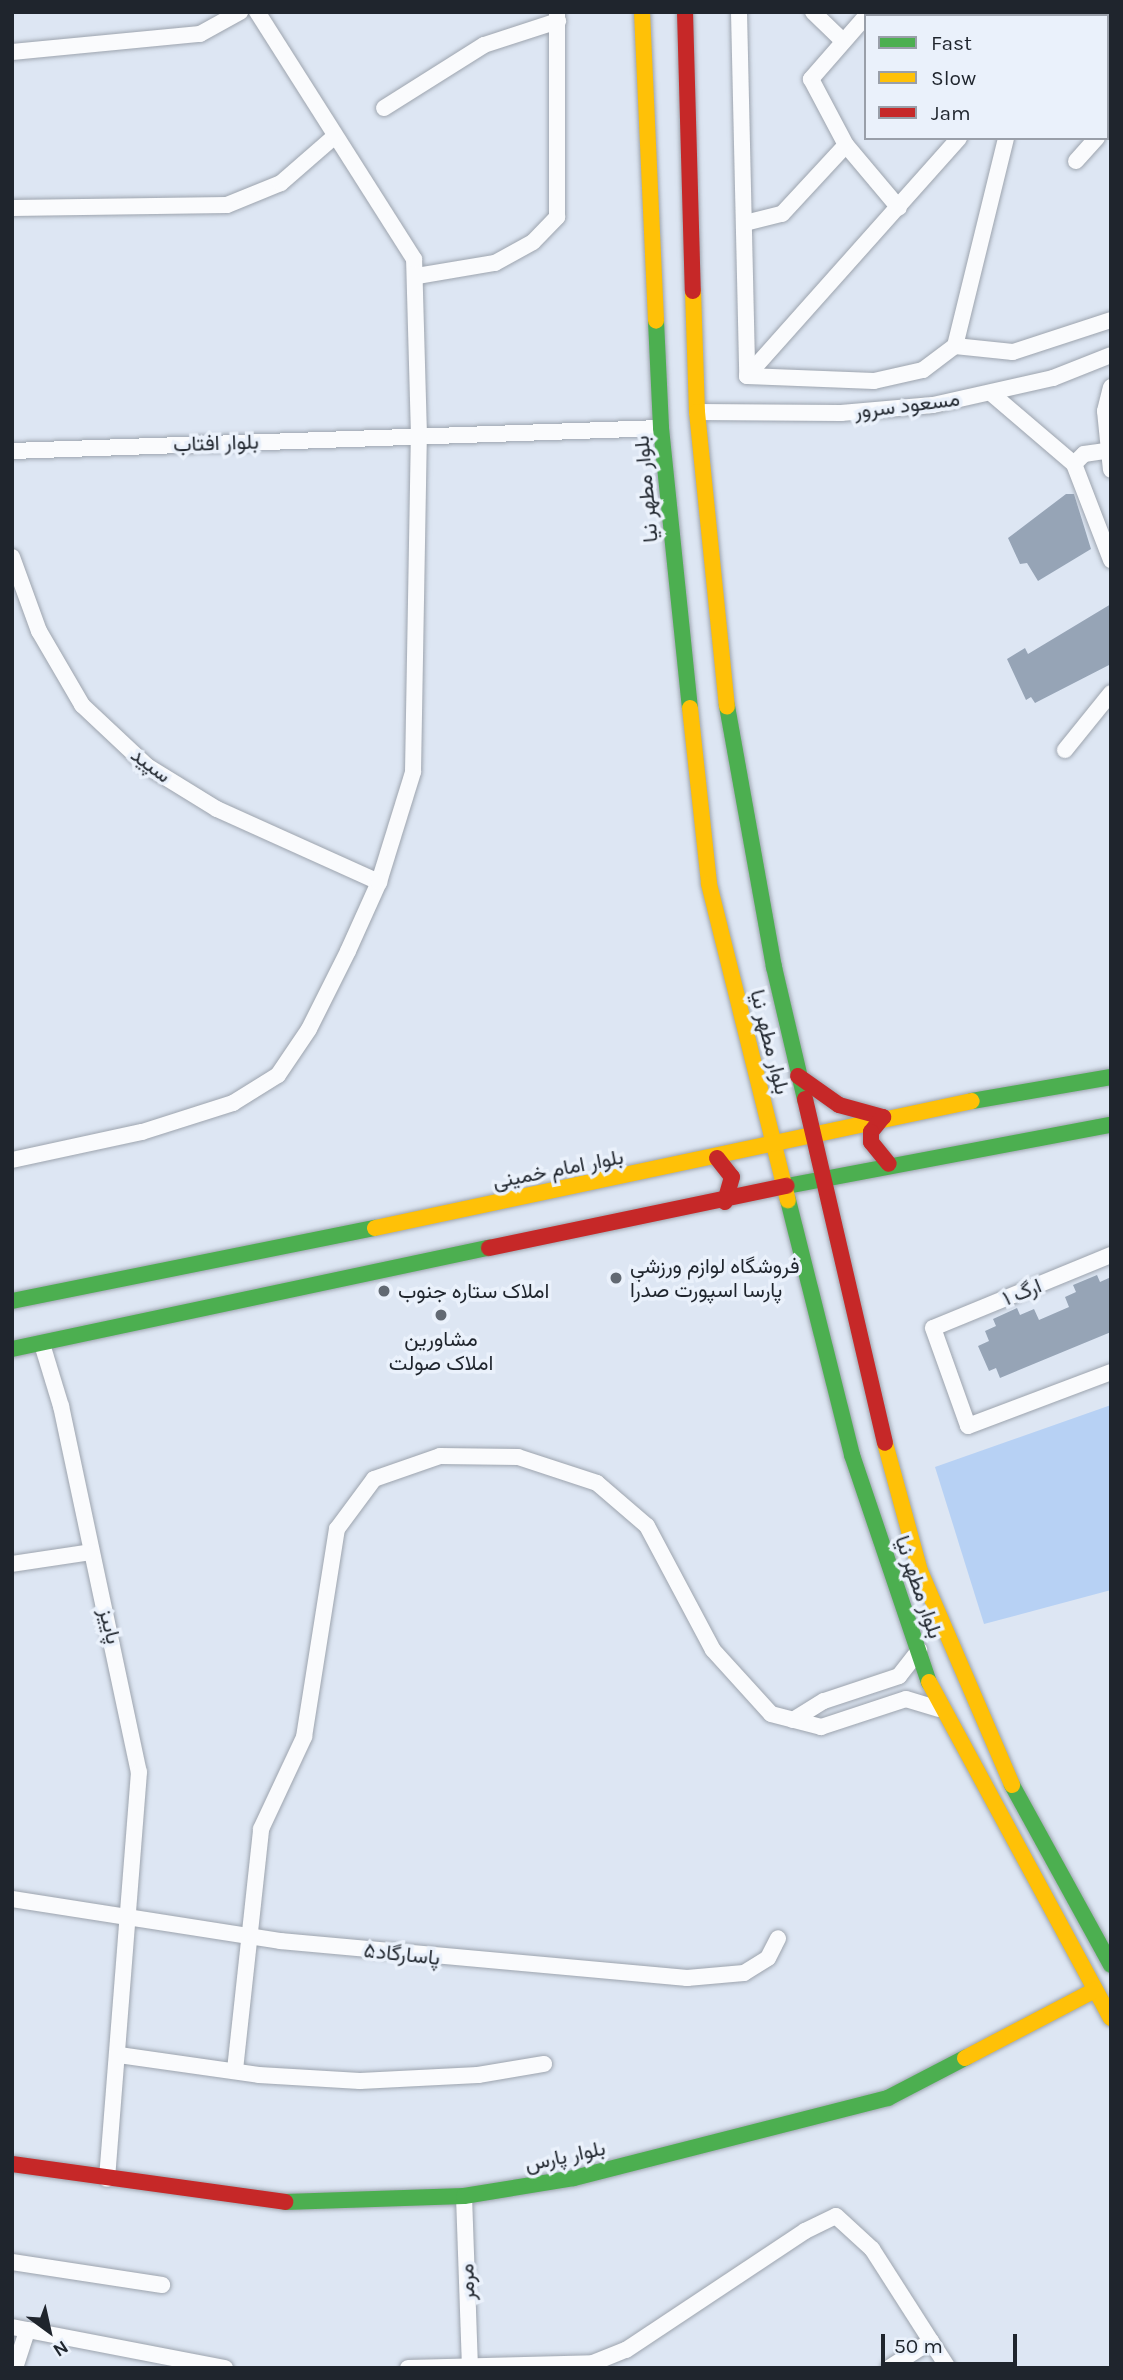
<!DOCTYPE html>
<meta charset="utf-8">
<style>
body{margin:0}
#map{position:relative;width:1123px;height:2380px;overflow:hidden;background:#dde6f3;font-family:Karla,Vazirmatn,sans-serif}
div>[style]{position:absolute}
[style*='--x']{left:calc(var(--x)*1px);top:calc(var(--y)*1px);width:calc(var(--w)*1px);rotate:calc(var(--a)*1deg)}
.green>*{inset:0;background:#b7d1f4}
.building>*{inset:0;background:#96a4b6}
.roads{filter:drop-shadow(0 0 2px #9da4ae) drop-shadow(0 0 2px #9da4ae)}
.street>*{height:16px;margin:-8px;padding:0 8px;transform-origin:8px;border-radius:8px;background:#fafbfd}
.fast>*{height:16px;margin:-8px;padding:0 8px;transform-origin:8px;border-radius:8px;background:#4caf50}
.slow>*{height:16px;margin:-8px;padding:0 8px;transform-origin:8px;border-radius:8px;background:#ffc107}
.jam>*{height:16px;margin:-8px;padding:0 8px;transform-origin:8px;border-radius:8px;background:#c62828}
.dots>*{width:19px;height:19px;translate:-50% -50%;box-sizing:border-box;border:4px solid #eaf1fb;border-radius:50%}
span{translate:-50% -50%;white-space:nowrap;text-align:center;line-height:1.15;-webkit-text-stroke:7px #eaf1fb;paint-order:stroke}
.street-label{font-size:21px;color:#1f252d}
.poi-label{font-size:21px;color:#1f252d}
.left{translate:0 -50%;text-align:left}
.frame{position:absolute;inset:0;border:14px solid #1f252d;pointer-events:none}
.legend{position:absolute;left:864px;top:14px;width:245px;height:126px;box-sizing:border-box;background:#eaf1fb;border:2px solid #999fa9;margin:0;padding:9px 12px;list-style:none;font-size:21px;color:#1f252d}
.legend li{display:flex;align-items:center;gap:14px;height:35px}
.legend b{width:35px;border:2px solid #999fa9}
.north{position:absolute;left:14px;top:2296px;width:70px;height:70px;-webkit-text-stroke:5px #eaf1fb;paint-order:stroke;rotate:147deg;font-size:19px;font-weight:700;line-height:28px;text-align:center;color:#1f252d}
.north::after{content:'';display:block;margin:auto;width:24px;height:32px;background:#1f252d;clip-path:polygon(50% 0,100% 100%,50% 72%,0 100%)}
.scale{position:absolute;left:881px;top:2334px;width:136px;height:32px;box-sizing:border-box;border:4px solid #1f252d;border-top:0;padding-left:9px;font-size:21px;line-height:24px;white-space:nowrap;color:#1f252d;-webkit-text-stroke:5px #eaf1fb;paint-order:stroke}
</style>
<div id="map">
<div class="green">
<i style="clip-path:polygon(1111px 1405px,1111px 1590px,984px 1624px,935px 1467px)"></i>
</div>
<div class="building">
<i style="clip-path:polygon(1066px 494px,1074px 494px,1091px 549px,1038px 581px,1027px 563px,1020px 564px,1008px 538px)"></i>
<i style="clip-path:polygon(1111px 604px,1111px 664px,1035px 703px,1031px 697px,1026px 700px,1007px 659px,1025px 648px,1028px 654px)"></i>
<i style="clip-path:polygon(1097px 1275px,1100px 1282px,1111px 1277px,1111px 1332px,1000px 1378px,996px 1368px,989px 1371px,978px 1346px,989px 1341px,985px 1331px,996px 1326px,993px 1319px,1017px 1308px,1020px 1315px,1034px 1309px,1039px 1320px,1069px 1307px,1065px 1297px,1076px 1292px,1073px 1285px)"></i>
</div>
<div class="roads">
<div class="street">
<i style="--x:739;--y:12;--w:364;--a:88.7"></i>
<i style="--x:747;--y:376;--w:127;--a:2.3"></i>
<i style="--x:874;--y:381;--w:50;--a:-12.7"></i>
<i style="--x:923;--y:370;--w:40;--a:-37"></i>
<i style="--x:955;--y:346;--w:214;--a:-76.2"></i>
<i style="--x:813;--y:12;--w:42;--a:44"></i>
<i style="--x:911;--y:12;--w:5;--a:53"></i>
<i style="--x:866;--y:16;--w:84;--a:131.1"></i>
<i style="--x:811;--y:79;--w:75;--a:62.1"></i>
<i style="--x:846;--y:145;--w:82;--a:49.9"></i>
<i style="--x:1037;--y:16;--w:4;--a:-76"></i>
<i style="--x:12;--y:52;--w:189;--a:-5.5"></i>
<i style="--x:200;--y:34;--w:46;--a:-28.8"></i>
<i style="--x:384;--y:108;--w:118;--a:-32.2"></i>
<i style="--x:484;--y:45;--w:78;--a:-18"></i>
<i style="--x:1107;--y:127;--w:6;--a:-45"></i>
<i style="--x:1076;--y:161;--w:31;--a:-48"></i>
<i style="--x:12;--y:208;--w:215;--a:-0.8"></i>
<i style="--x:227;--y:205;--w:58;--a:-22.2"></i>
<i style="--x:281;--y:183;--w:70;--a:-41"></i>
<i style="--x:745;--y:223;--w:38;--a:-14"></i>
<i style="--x:782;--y:214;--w:94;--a:-47.2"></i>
<i style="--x:417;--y:276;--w:79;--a:-9.5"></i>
<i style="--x:495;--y:263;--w:43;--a:-28.9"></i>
<i style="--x:533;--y:242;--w:35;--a:-46"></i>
<i style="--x:557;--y:217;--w:205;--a:-90"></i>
<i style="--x:955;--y:346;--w:58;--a:5.9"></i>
<i style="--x:1013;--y:352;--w:103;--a:-18.1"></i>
<i style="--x:747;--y:376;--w:319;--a:-48.3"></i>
<i style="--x:1111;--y:387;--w:25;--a:104"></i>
<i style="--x:1105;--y:411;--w:59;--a:84.2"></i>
<i style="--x:992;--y:394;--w:108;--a:40.5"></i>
<i style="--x:1074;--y:464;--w:103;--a:68.9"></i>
<i style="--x:697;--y:412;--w:144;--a:0.4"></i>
<i style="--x:841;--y:413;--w:92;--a:-5"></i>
<i style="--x:933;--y:405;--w:123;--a:-12.7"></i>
<i style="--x:1053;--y:378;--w:62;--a:-21.6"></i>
<i style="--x:12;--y:451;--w:649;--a:-2.03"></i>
<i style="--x:1074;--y:464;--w:14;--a:-45"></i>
<i style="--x:1084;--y:454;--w:22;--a:-8"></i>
<i style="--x:12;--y:557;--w:79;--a:70"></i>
<i style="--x:39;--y:631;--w:86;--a:59.8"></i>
<i style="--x:82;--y:705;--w:89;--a:43.2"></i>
<i style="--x:147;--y:766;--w:82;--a:31.6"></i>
<i style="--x:217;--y:809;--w:178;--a:24.3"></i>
<i style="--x:1065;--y:750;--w:73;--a:-51.1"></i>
<i style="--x:12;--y:1160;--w:133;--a:-12.2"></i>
<i style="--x:142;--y:1132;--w:96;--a:-17.7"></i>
<i style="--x:233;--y:1103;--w:53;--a:-31.9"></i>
<i style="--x:278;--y:1075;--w:55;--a:-56"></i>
<i style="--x:309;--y:1029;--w:87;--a:-63.4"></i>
<i style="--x:348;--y:951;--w:76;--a:-65.8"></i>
<i style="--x:379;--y:882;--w:115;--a:-72.8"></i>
<i style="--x:413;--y:772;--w:336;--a:-89"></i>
<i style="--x:419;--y:436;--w:177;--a:-91.6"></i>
<i style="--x:414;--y:259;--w:293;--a:-122.4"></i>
<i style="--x:1111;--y:1255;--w:192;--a:157.7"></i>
<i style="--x:933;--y:1328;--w:104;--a:70.3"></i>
<i style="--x:968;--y:1426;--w:153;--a:-20.7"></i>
<i style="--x:42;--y:1344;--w:65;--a:73"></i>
<i style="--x:61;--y:1406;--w:374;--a:78"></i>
<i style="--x:139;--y:1772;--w:408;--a:94.5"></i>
<i style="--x:12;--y:1564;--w:80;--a:-8.6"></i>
<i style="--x:793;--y:1720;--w:36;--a:-32"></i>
<i style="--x:824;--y:1701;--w:79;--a:-18.4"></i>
<i style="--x:899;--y:1676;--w:33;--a:-52"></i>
<i style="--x:12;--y:1899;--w:271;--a:8.9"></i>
<i style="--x:280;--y:1941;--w:409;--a:5.2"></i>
<i style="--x:687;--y:1978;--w:57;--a:-5"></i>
<i style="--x:744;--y:1973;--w:28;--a:-32"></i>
<i style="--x:768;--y:1958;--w:22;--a:-63"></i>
<i style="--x:119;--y:2055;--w:141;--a:8.1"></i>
<i style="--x:259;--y:2075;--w:101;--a:3.4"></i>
<i style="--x:360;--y:2081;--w:118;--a:-2.9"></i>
<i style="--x:478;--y:2075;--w:67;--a:-9.5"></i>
<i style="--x:235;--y:2070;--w:242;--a:-83.8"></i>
<i style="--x:261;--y:1829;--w:102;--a:-64.9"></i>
<i style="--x:304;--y:1737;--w:211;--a:-81"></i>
<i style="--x:337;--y:1529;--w:62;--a:-53.5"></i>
<i style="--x:374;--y:1479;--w:70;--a:-19.2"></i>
<i style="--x:440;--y:1456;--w:78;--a:0.7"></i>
<i style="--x:518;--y:1457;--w:83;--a:18.2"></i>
<i style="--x:597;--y:1483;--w:66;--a:40.7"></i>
<i style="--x:647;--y:1526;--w:140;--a:62"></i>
<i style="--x:713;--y:1650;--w:86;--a:47.8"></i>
<i style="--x:771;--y:1714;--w:52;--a:14.6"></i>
<i style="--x:821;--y:1727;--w:89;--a:-18.2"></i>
<i style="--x:906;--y:1699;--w:34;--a:17"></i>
<i style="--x:464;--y:2196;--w:172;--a:88"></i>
<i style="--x:12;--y:2262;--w:152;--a:8.7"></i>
<i style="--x:12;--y:2327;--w:217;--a:10.9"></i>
<i style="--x:15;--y:2368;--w:40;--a:-72"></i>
<i style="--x:408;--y:2368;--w:185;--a:-1.5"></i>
<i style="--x:593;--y:2363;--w:35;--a:-22"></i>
<i style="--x:626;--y:2350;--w:215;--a:-33.6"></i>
<i style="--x:805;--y:2231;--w:34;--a:-26"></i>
<i style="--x:836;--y:2216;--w:49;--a:42.5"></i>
<i style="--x:872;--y:2249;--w:141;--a:57.4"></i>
<i style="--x:889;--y:2368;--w:50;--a:-32.7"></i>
</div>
<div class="fast">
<i style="--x:656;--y:321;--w:107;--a:87.3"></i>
<i style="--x:661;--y:428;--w:281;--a:84.1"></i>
<i style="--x:727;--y:706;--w:265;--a:79.8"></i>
<i style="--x:774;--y:967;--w:136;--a:76.8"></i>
<i style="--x:972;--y:1101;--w:141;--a:-9.8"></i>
<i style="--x:787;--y:1186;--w:330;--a:-10.7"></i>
<i style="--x:788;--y:1200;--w:263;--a:75.9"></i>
<i style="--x:852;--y:1455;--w:240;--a:71.3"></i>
<i style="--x:12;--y:1301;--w:370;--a:-11.4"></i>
<i style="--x:12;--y:1349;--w:488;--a:-12"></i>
<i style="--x:1012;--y:1785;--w:205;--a:61.2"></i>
<i style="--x:285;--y:2202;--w:179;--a:-1.9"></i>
<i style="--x:464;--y:2196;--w:111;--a:-9.3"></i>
<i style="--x:574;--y:2178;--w:324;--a:-14.3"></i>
<i style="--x:888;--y:2098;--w:87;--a:-27.5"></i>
</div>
<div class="slow">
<i style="--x:642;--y:12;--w:309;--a:87.4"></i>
<i style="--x:693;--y:291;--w:121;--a:88.1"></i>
<i style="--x:697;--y:412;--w:296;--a:84.2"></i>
<i style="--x:690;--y:708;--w:177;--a:83.8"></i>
<i style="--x:709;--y:884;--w:326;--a:76"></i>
<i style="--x:375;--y:1228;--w:610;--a:-12.01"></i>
<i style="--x:885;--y:1443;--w:133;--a:74.7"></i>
<i style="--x:920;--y:1571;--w:233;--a:66.7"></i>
<i style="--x:929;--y:1682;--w:382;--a:61.6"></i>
<i style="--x:965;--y:2058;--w:147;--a:-27.6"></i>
</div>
<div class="jam">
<i style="--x:685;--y:12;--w:279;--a:88.4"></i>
<i style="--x:798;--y:1076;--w:50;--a:35.3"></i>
<i style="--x:839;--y:1105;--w:46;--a:15.3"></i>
<i style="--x:883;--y:1117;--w:19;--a:129"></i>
<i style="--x:871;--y:1132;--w:10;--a:90"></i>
<i style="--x:871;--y:1142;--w:28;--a:51"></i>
<i style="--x:805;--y:1099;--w:353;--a:76.9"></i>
<i style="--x:717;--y:1158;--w:24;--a:52"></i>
<i style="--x:732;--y:1177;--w:26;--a:106"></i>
<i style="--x:489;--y:1248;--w:304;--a:-11.8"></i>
<i style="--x:12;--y:2164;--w:276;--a:7.9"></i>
</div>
</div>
<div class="dots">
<i style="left:616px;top:1278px;background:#626972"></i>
<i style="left:384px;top:1291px;background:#626972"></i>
<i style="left:441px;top:1315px;background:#626972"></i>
</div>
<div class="street-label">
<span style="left:907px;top:405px;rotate:-7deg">مسعود سرور</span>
<span style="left:216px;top:443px;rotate:-2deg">بلوار افتاب</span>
<span style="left:646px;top:489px;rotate:-95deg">بلوار مطهر نیا</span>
<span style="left:151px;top:765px;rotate:37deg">سپید</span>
<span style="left:770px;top:1042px;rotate:76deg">بلوار مطهر نیا</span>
<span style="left:558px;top:1169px;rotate:-11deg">بلوار امام خمینی</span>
<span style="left:1022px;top:1292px;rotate:-22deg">ارگ ۱</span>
<span style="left:919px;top:1587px;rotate:71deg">بلوار مطهر نیا</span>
<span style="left:110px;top:1626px;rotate:76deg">پاییز</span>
<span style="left:402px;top:1954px;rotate:6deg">پاسارگاد۵</span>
<span style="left:565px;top:2156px;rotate:-12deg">بلوار پارس</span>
<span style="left:467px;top:2282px;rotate:-92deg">مرمر</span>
</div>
<div class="poi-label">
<span class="left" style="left:630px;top:1278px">فروشگاه لوازم ورزشي<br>پارسا اسپورت صدرا</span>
<span class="left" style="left:398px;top:1291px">املاک ستاره جنوب</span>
<span style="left:441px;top:1351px">مشاورین<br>املاک صولت</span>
</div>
<div class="frame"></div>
<ul class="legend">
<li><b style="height:9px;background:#4caf50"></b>Fast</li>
<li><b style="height:9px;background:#ffc107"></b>Slow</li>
<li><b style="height:9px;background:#c62828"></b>Jam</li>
</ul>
<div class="north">N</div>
<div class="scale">50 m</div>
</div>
